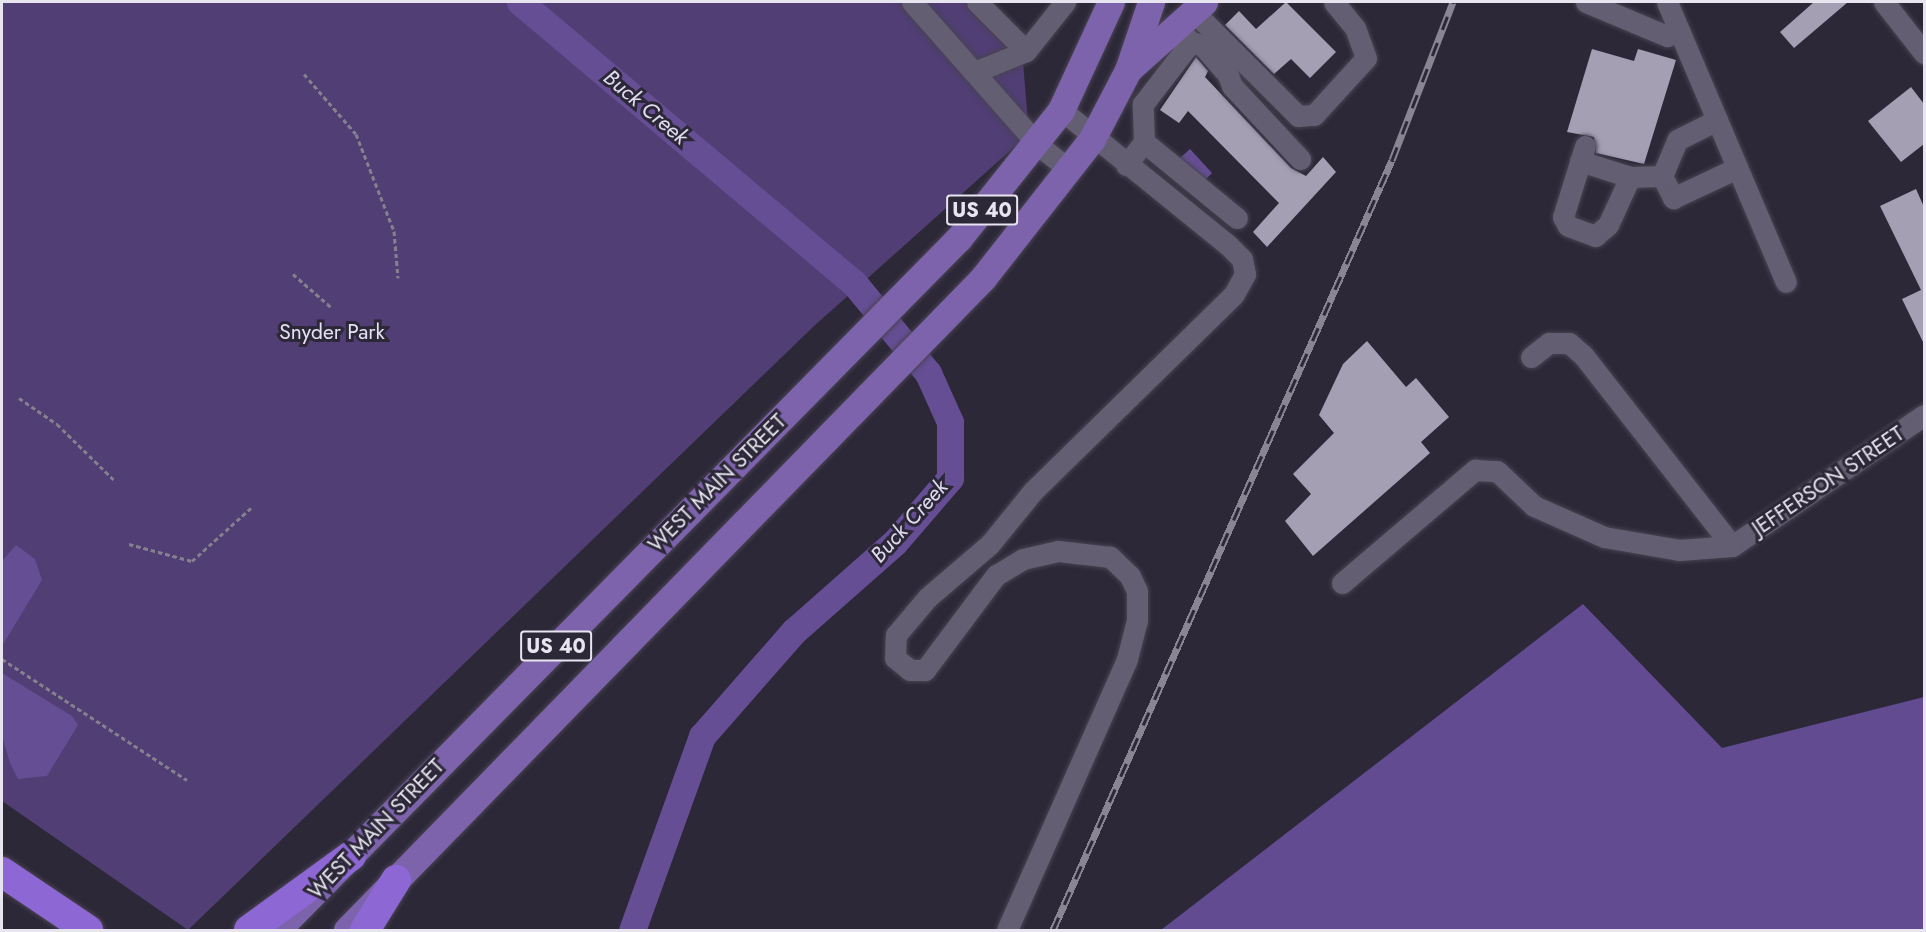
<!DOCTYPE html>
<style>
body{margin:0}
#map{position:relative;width:1926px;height:932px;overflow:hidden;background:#2c2838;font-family:Jost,sans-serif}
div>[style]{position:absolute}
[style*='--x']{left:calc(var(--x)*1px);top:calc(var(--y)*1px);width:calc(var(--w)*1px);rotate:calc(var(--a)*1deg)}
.green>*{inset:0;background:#503e74}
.forest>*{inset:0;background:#634b91}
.water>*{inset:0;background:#664e94}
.river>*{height:27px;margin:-13.5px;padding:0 13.5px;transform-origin:13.5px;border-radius:13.5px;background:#664e94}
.building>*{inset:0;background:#a59fb4}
.path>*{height:3px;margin-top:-1.5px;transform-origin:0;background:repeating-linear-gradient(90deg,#84808e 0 4.5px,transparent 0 7.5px)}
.roads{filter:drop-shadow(0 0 2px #484351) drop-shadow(0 0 2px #484351)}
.minor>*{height:21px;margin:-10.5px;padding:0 10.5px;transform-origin:10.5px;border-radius:10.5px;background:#635e71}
.major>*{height:27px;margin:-13.5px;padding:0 13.5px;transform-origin:13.5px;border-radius:13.5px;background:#7c63ac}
.highway>*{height:30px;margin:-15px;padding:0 15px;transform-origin:15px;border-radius:15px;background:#8d67d4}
.rail>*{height:7px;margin-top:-3.5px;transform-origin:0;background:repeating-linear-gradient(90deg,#2c2838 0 14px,#898593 0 28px);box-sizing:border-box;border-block:2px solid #898593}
span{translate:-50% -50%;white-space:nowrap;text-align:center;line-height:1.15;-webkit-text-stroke:6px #2c2838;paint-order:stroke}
.shield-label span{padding:2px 4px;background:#2c2838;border:2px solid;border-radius:4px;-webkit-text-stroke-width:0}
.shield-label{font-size:20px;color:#e8e5f0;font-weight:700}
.park-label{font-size:21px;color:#e5e0f4}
.street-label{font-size:21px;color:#e8e5f0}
.water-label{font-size:22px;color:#e1dbf0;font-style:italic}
.frame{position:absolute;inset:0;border:3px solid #e8e5f0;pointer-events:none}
</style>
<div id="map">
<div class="green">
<i style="clip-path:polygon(2px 2px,975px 2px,1022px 50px,1029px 134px,813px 327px,188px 930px,2px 801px)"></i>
</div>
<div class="forest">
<i style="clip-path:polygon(1583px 604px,1722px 748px,1924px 697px,1924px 930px,1161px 930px)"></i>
</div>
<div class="water">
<i style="clip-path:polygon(1190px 149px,1212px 173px,1199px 186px,1172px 165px)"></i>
<i style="clip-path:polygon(16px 545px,35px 559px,42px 580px,2px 646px,2px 561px)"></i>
<i style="clip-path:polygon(2px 673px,72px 716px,78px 725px,47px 776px,18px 779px,10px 763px,2px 736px)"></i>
</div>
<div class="river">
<i style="--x:520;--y:2;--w:436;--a:40.1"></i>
<i style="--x:854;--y:283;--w:117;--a:50.6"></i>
<i style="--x:928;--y:373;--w:54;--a:65.8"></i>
<i style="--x:950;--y:422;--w:56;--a:90"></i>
<i style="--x:950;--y:478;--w:84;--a:130.7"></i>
<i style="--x:895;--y:542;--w:135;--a:138.6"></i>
<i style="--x:794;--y:631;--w:140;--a:131.2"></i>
<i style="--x:702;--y:736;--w:206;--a:109.8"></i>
</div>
<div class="building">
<i style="clip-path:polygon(1286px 2px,1336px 52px,1310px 78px,1291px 59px,1274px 74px,1225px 25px,1239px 11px,1256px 29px)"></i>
<i style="clip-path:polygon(1814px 2px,1848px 2px,1794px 48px,1780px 32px)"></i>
<i style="clip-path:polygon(1592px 49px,1634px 61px,1638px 49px,1676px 60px,1644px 164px,1596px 153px,1594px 137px,1567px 132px)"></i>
<i style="clip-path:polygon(1196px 57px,1208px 71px,1205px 77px,1291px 168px,1306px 176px,1323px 157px,1336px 172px,1267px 247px,1253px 232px,1279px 203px,1188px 111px,1179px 123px,1160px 110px)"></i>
<i style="clip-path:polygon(1911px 87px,1924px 104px,1924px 144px,1901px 162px,1868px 121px)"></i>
<i style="clip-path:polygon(1916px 189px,1924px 207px,1924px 344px,1902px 299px,1921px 290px,1880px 206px)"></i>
<i style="clip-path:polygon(1367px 341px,1406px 387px,1416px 378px,1449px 417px,1421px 442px,1430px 453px,1313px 556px,1285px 521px,1311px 494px,1293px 474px,1334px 433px,1319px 415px,1343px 364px)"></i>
</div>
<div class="path">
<i style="--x:304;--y:74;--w:79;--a:49.1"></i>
<i style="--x:356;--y:134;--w:104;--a:68.6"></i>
<i style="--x:394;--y:231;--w:47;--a:85.1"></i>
<i style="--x:293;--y:274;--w:52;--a:41.1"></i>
<i style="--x:19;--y:398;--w:46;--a:34.4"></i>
<i style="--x:57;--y:424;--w:81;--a:44.5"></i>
<i style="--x:129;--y:544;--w:65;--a:15.1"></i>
<i style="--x:192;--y:561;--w:81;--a:-42"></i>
<i style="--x:2;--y:659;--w:221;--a:33.2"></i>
</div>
<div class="roads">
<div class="minor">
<i style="--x:912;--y:2;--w:189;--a:48.6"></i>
<i style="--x:1037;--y:144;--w:43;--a:38.5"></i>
<i style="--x:977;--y:2;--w:69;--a:45"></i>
<i style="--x:1586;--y:2;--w:88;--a:22.8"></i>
<i style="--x:1667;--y:36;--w:13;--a:-27"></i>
<i style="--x:1667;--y:2;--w:304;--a:67"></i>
<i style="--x:1884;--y:2;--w:65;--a:51.9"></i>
<i style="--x:1194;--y:12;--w:147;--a:45"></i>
<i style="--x:1298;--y:116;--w:16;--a:-4"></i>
<i style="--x:1314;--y:115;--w:77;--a:-47.6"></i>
<i style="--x:1366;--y:58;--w:32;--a:-110"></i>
<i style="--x:1355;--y:28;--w:33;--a:-129"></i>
<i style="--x:1191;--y:42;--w:11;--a:15"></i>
<i style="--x:1202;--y:45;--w:40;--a:49"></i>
<i style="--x:1228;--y:75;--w:12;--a:70"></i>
<i style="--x:1232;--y:86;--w:100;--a:47"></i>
<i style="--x:977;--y:71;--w:53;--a:-22.2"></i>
<i style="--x:1026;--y:51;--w:63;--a:-51.5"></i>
<i style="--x:1144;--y:142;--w:120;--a:39.3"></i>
<i style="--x:1585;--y:146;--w:74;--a:107.2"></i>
<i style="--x:1563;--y:217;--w:10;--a:61"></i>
<i style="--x:1568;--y:226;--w:29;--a:20"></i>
<i style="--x:1595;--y:236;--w:17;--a:-40"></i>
<i style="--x:1608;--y:225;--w:53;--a:-65.4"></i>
<i style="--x:1630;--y:177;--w:32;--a:-2"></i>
<i style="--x:1662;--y:176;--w:25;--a:63"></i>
<i style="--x:1673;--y:198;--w:71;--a:-25.1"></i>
<i style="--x:1580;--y:161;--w:52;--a:17.7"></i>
<i style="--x:1126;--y:165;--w:29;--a:-52"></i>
<i style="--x:1144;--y:142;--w:38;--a:-92"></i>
<i style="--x:1143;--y:104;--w:78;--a:-52.3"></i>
<i style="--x:1191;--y:42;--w:18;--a:-135"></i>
<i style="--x:1662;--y:176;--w:39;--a:-67"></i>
<i style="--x:1677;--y:140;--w:45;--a:-26.6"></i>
<i style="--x:1531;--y:357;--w:23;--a:-38"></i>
<i style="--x:1549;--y:343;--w:20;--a:0"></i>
<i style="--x:1569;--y:343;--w:18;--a:41"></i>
<i style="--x:1583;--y:355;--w:242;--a:52"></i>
<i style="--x:1732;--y:546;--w:232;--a:-34.3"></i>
<i style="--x:1342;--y:583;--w:175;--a:-40.4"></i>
<i style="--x:1475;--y:470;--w:22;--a:3"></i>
<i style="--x:1497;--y:471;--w:51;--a:43.4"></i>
<i style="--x:1534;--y:506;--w:77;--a:23.9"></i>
<i style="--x:1604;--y:537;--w:76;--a:9.8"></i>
<i style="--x:1679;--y:550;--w:53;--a:-4.3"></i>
<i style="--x:1007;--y:930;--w:296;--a:-66.1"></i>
<i style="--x:1127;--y:659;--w:40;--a:-75.6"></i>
<i style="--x:1137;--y:620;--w:29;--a:-90"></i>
<i style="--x:1137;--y:591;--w:17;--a:-115"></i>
<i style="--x:1130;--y:576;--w:28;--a:-136"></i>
<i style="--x:1110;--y:557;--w:52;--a:-173.4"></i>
<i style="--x:1058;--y:551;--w:36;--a:167"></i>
<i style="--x:1023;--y:559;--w:31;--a:149"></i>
<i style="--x:996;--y:575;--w:119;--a:126.8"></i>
<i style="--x:925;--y:670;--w:15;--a:180"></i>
<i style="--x:910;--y:670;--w:19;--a:-141"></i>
<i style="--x:895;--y:658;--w:23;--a:-88"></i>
<i style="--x:896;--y:635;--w:48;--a:-50"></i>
<i style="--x:927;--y:598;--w:83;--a:-40.6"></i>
<i style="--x:990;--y:544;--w:68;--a:-50.9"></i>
<i style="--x:1033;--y:491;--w:281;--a:-44.4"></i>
<i style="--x:1234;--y:294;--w:23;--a:-61"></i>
<i style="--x:1245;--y:274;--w:15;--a:-101"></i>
<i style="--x:1242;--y:259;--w:20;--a:-135"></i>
<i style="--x:1228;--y:245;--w:215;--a:-141"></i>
</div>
<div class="major">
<i style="--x:1128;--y:70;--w:102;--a:-41.8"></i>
<i style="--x:277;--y:930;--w:972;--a:-45.42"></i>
<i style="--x:959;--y:238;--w:164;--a:-51.4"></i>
<i style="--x:1061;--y:110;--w:119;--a:-65.2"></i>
<i style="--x:347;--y:930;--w:911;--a:-45.71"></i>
<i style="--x:983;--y:278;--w:177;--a:-51.9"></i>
<i style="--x:1092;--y:139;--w:78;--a:-62.4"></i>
<i style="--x:1128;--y:70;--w:72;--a:-71.3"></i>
</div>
<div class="highway">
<i style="--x:2;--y:872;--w:104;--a:34"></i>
<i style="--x:249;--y:930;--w:126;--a:-36"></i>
<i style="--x:365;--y:930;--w:59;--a:-58.2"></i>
</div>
</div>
<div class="rail">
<i style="--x:1053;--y:930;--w:841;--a:-66.24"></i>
<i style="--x:1392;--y:160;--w:169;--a:-68.9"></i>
</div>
<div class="shield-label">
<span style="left:982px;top:210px">US 40</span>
<span style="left:556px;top:646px">US 40</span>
</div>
<div class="park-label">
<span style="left:332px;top:332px">Snyder Park</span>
</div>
<div class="street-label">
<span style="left:1828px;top:481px;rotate:-34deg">JEFFERSON STREET</span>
<span style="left:717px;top:483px;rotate:-45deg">WEST MAIN STREET</span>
<span style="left:376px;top:829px;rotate:-46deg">WEST MAIN STREET</span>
</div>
<div class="water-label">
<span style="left:646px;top:107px;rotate:40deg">Buck Creek</span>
<span style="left:909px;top:521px;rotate:-48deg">Buck Creek</span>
</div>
<div class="frame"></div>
</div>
